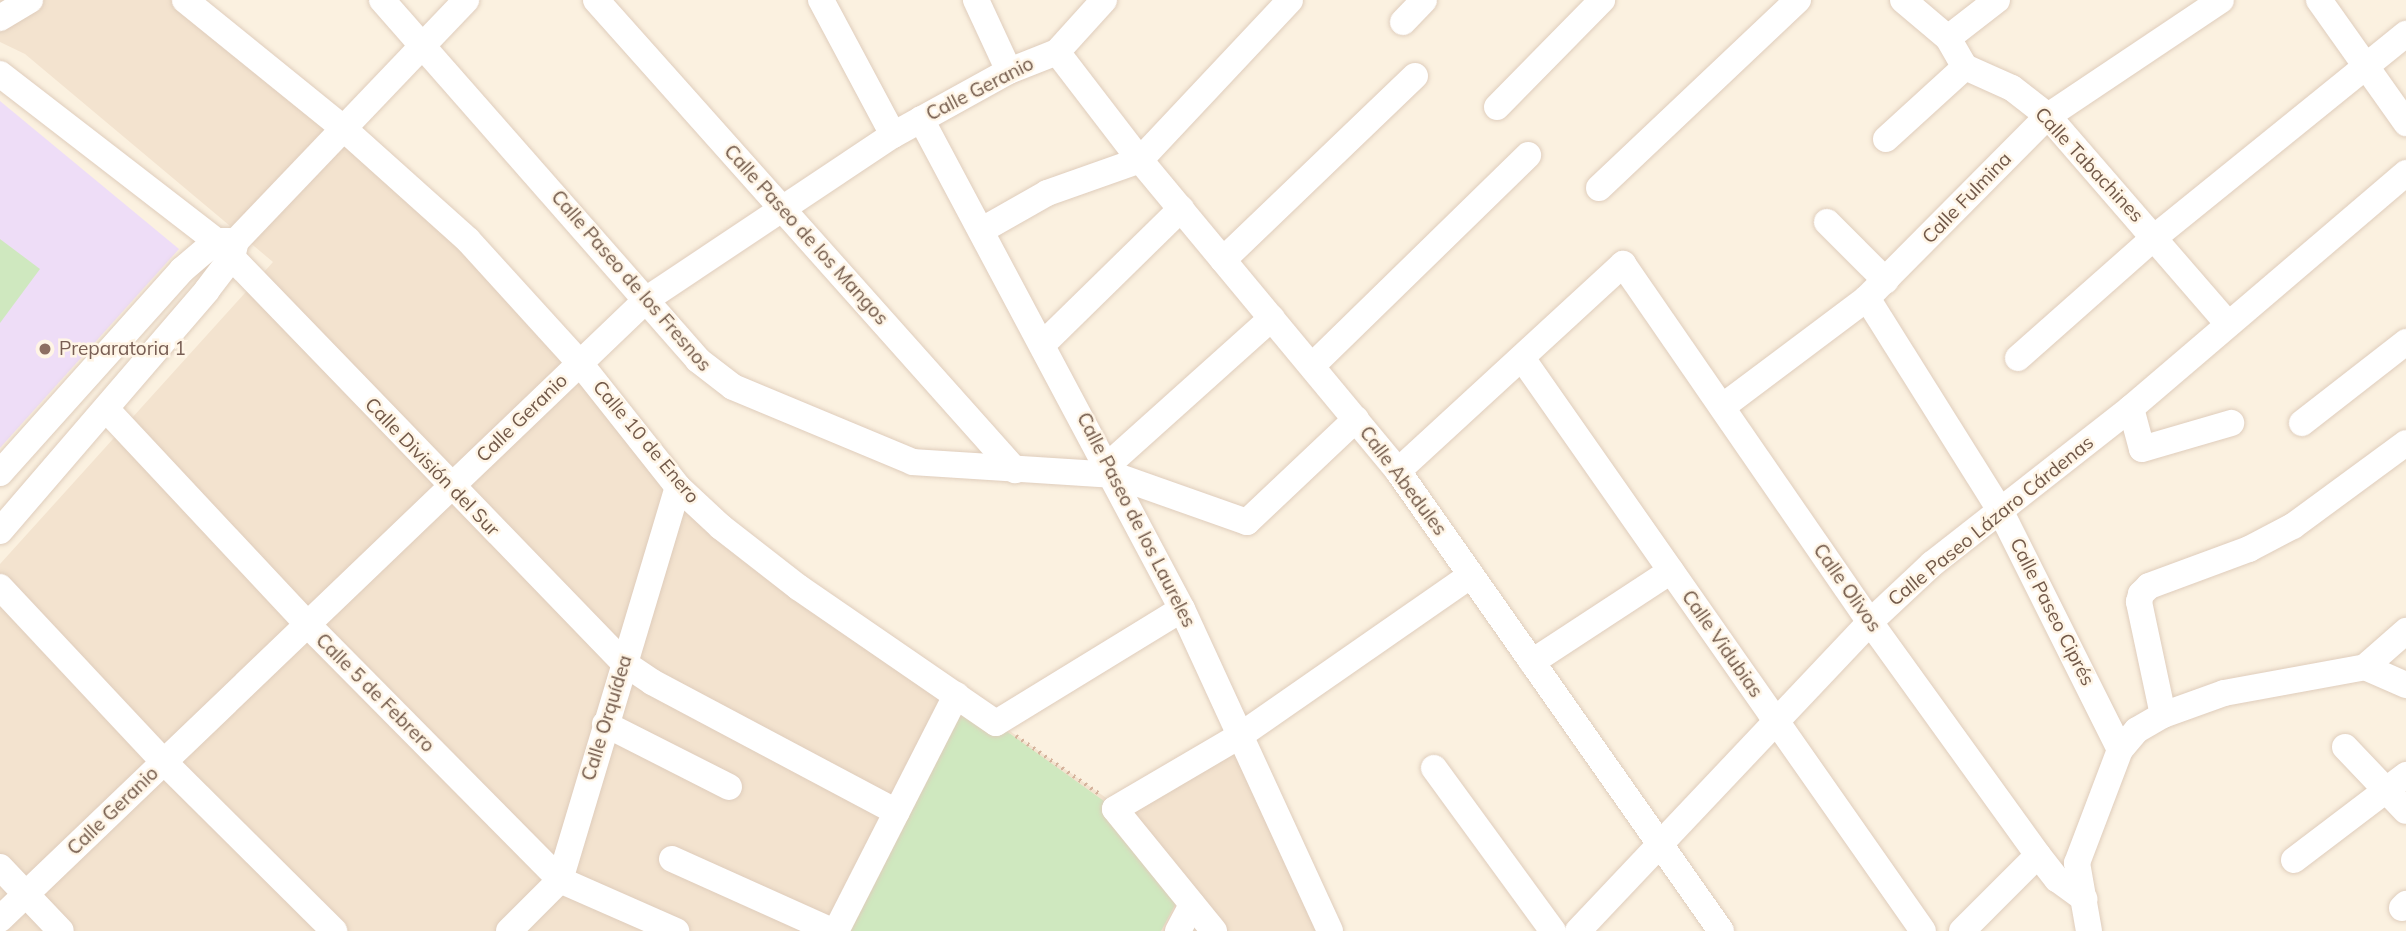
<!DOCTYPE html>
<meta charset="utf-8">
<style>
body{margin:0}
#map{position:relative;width:2406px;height:931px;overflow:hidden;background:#fbf1e0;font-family:Mulish,sans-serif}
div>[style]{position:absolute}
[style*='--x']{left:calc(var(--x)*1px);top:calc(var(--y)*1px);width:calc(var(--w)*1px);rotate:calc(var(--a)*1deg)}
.residential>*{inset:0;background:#f3e3cf}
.education>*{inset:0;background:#eeddf7}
.green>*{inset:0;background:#cfe8bf}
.path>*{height:3.5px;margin-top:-1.75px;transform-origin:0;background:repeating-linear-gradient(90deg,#d5b39c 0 2px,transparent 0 7px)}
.roads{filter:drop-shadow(0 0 2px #dfcdbc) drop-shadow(0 0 2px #dfcdbc)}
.minor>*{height:26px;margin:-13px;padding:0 13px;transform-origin:13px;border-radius:13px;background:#fff}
.dots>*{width:19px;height:19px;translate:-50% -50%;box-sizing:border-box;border:4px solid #fff5e6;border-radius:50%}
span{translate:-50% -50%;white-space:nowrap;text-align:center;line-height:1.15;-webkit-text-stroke:5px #fff5e6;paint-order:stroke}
.street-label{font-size:19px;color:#715848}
.education-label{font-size:19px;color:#785e54}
.left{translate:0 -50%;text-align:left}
</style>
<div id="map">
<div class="residential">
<i style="clip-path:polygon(0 0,181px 0,467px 222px,682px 488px,955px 693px,1115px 804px,1243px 722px,1338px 931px,0 931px,0 564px,273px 262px,25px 54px,0 42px)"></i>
</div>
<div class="education">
<i style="clip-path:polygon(0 101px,179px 249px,0 448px)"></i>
</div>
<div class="green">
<i style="clip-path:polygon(0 239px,40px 269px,0 323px)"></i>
<i style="clip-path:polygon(956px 695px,1115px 809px,1182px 892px,1161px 931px,836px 931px)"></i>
</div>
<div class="path">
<i style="--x:1016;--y:736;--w:103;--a:34.8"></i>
</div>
<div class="roads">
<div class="minor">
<i style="--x:185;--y:0;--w:202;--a:39"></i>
<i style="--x:342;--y:127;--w:169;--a:41.9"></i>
<i style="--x:468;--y:240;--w:165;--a:47.7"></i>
<i style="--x:579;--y:362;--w:159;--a:51.6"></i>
<i style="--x:678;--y:487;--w:59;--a:42.9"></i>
<i style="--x:721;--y:527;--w:98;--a:37.9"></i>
<i style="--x:798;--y:587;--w:240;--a:34.5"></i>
<i style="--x:996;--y:723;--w:218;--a:-31.5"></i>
<i style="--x:382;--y:0;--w:479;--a:48.7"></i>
<i style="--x:698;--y:360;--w:44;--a:37.6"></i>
<i style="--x:733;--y:387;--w:195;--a:22.6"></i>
<i style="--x:913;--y:462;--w:201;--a:3.7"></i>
<i style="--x:1114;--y:475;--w:141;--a:19.5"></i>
<i style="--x:1247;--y:522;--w:150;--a:-43.4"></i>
<i style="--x:596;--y:0;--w:630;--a:48.28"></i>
<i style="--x:821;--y:0;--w:153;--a:61.9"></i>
<i style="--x:976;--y:0;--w:78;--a:65.1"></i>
<i style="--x:1903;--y:0;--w:59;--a:40.2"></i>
<i style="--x:1948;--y:38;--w:34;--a:60"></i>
<i style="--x:1965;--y:67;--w:51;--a:24.1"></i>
<i style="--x:2012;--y:88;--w:46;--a:37.9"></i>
<i style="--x:2048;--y:116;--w:275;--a:49.1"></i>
<i style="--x:2319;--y:0;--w:151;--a:54.7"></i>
<i style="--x:0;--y:18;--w:35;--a:-31"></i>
<i style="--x:1403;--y:22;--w:30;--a:-46"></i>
<i style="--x:1948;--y:38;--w:62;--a:-37.8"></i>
<i style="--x:1057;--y:52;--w:136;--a:52.5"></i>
<i style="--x:1140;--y:160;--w:404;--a:50.3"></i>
<i style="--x:1398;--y:471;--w:562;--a:54.92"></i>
<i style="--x:0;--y:74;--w:273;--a:37.7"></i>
<i style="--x:216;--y:241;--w:587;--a:45.97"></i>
<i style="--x:624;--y:663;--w:34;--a:34"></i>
<i style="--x:652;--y:682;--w:277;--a:28"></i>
<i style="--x:1497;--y:107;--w:150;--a:-45.5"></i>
<i style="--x:921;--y:119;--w:555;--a:61.96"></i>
<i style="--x:1182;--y:609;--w:354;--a:65.3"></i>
<i style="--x:1886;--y:139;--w:107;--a:-42.3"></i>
<i style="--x:1599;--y:188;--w:274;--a:-43.4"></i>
<i style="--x:1827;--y:222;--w:83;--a:45"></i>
<i style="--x:982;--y:230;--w:75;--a:-29.6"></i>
<i style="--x:1047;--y:193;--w:99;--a:-19.5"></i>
<i style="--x:1140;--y:160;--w:219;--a:-46.8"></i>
<i style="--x:1223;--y:260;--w:266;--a:-43.8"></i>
<i style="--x:1867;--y:298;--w:250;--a:57.9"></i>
<i style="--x:2000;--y:510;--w:268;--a:63.4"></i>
<i style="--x:1044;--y:343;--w:192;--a:-44.4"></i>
<i style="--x:1522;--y:358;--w:699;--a:55.01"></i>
<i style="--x:2018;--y:358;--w:183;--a:-41.5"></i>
<i style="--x:2155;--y:237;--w:323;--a:-39"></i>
<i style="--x:1312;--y:366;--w:302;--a:-44.3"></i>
<i style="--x:1722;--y:407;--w:181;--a:-36.9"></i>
<i style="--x:1867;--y:298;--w:257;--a:-45.2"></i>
<i style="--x:2048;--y:116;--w:208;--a:-33.8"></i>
<i style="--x:2131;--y:408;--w:42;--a:75"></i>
<i style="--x:2142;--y:449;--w:93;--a:-16.3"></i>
<i style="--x:107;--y:410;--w:293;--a:46.9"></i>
<i style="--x:307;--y:624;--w:360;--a:45.3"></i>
<i style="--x:560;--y:880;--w:127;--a:23.7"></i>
<i style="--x:2302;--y:423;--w:132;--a:-37.9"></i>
<i style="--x:1108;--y:465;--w:220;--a:-41.9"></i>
<i style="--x:1398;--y:471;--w:306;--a:-42.6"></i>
<i style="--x:1623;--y:264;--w:435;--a:55.4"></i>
<i style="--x:1870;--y:622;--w:287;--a:54.2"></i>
<i style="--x:2038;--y:855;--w:31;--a:52"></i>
<i style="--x:2057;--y:879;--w:34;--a:36"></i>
<i style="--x:0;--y:473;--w:273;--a:-48.1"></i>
<i style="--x:182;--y:270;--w:45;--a:-40.5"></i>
<i style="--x:216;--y:241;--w:17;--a:0"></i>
<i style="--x:0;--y:531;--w:318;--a:-49.3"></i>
<i style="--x:207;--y:290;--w:41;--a:-52.9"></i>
<i style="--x:232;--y:257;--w:16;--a:-76"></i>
<i style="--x:236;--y:241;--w:333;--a:-46.3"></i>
<i style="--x:0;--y:587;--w:240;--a:46.9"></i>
<i style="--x:164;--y:762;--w:240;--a:44.8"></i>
<i style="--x:1532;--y:662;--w:166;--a:-33.2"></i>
<i style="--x:2365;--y:667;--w:45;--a:23.7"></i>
<i style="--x:2163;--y:715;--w:116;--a:-102"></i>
<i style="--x:2139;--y:602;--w:8;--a:-76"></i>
<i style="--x:2141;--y:594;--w:11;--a:-45"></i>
<i style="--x:2149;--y:586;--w:107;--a:-20.3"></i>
<i style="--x:2249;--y:549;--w:50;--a:-27.6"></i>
<i style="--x:2293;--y:526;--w:140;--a:-36.3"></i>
<i style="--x:605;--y:724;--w:139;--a:26.9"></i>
<i style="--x:2345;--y:747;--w:88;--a:46.4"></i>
<i style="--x:1434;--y:768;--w:202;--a:53.9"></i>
<i style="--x:672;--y:859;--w:175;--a:24.2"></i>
<i style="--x:2294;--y:860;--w:141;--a:-37.2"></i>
<i style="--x:0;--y:867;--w:88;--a:46.4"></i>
<i style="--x:2402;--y:908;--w:6;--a:-45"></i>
<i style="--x:0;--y:919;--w:896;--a:-43.78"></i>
<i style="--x:647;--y:299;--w:296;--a:-33.7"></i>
<i style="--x:893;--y:135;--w:132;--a:-28.9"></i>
<i style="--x:1009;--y:71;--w:52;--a:-21.6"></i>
<i style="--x:1057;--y:52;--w:70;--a:-47.9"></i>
<i style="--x:509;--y:931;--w:72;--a:-45"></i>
<i style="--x:560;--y:880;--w:410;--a:-73.3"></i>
<i style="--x:836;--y:931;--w:265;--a:-63"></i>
<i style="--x:1178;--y:931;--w:30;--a:-62"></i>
<i style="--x:1214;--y:931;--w:157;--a:-129.1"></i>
<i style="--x:1115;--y:809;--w:146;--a:-30.4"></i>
<i style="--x:1241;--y:735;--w:280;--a:-34.8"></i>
<i style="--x:1578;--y:931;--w:425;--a:-46.6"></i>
<i style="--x:1870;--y:622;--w:85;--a:-43.1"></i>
<i style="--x:1932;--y:564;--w:253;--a:-38.1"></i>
<i style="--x:2131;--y:408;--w:362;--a:-40.5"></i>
<i style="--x:1962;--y:931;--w:107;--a:-45"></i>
<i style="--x:2089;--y:931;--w:69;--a:-100"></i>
<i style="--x:2077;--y:863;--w:121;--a:-69.2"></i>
<i style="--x:2120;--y:750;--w:26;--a:-50"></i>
<i style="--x:2137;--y:730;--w:30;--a:-30"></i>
<i style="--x:2163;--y:715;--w:65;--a:-19.8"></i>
<i style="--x:2224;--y:693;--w:143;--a:-10.4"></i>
<i style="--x:2365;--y:667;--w:55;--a:-41.3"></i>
</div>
</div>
<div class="dots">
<i style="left:45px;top:349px;background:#8d6e63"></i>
</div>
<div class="street-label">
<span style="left:980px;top:89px;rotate:-27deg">Calle Geranio</span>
<span style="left:2089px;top:165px;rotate:47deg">Calle Tabachines</span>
<span style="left:1967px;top:198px;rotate:-46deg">Calle Fulmina</span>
<span style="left:806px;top:235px;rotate:48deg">Calle Paseo de los Mangos</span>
<span style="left:631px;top:281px;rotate:49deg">Calle Paseo de los Fresnos</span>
<span style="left:522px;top:418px;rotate:-44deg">Calle Geranio</span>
<span style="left:646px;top:442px;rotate:50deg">Calle 10 de Enero</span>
<span style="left:432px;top:467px;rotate:46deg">Calle División del Sur</span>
<span style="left:1403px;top:481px;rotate:53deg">Calle Abedules</span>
<span style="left:1136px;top:520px;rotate:63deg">Calle Paseo de los Laureles</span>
<span style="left:1991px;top:521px;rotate:-39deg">Calle Paseo Lázaro Cárdenas</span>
<span style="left:1847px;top:588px;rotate:55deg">Calle Olivos</span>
<span style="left:2052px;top:612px;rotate:63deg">Calle Paseo Ciprés</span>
<span style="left:1722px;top:644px;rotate:55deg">Calle Vidubias</span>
<span style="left:375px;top:693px;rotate:45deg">Calle 5 de Febrero</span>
<span style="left:607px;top:718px;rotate:-73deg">Calle Orquídea</span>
<span style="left:113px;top:811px;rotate:-44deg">Calle Geranio</span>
</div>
<div class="education-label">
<span class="left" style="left:59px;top:349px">Preparatoria 1</span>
</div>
</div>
